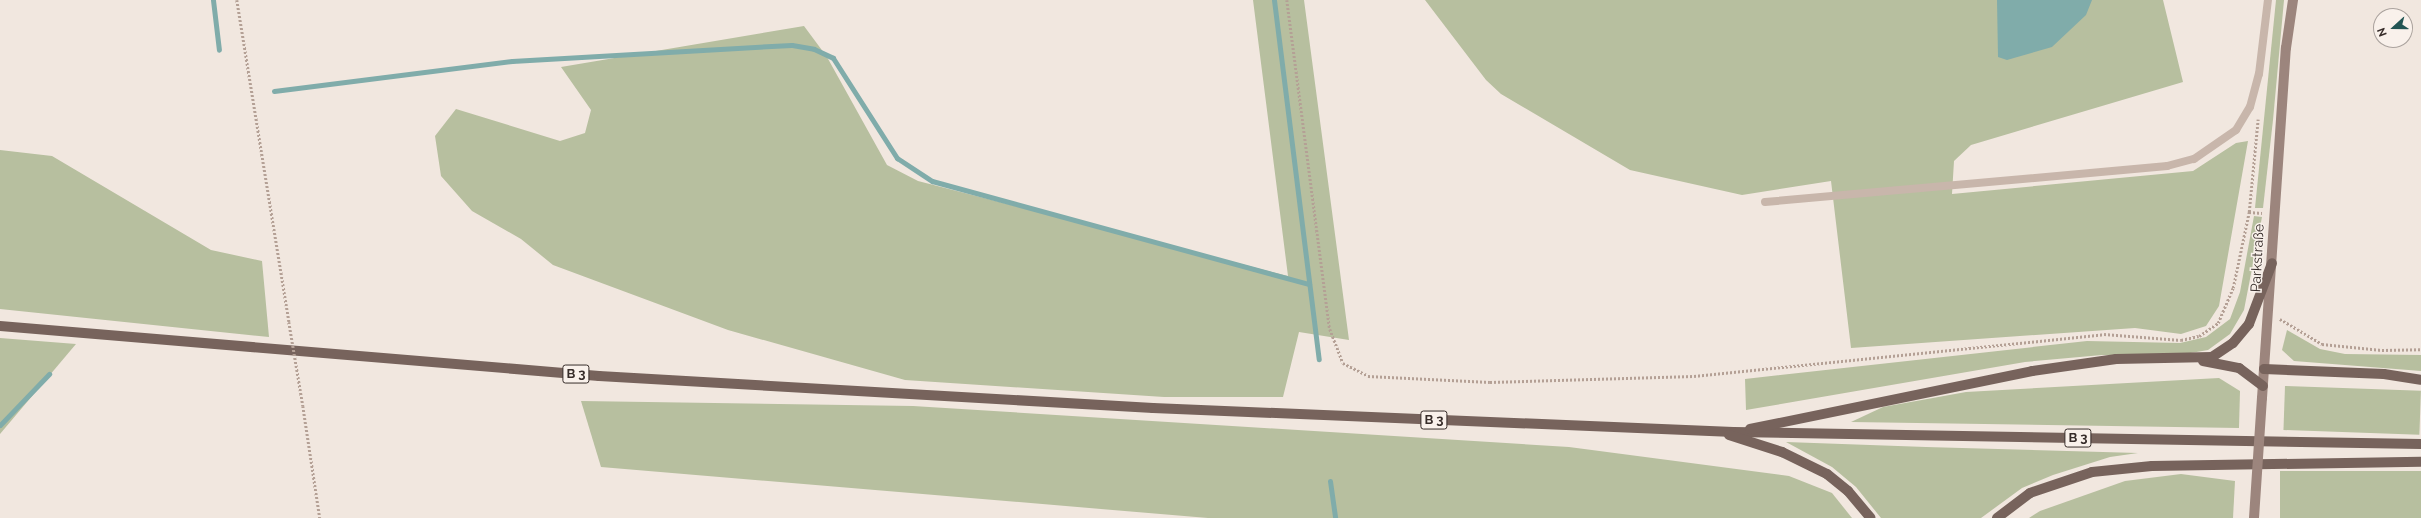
<!DOCTYPE html>
<meta charset="utf-8">
<style>
body{margin:0}
#map{position:relative;width:2421px;height:518px;overflow:hidden;background:#f1e7df;font-family:Raleway,sans-serif}
div>[style]{position:absolute}
[style*='--x']{left:calc(var(--x)*1px);top:calc(var(--y)*1px);width:calc(var(--w)*1px);rotate:calc(var(--a)*1deg)}
.green>*{inset:0;background:#b7bf9f;transform-origin:0 0}
.water>*{inset:0;background:#80acaa}
.stream>*{height:5px;margin:-2.5px;padding:0 2.5px;transform-origin:2.5px;border-radius:2.5px;background:#80acaa}
.path>*{height:2.5px;margin-top:-1.25px;transform-origin:0;background:repeating-linear-gradient(90deg,#b4a095 0 2px,transparent 0 4px)}
.lane>*{height:8px;margin:-4px;padding:0 4px;transform-origin:4px;border-radius:4px;background:#c8b6ab}
.secondary>*{height:10px;margin:-5px;padding:0 5px;transform-origin:5px;border-radius:5px;background:#9c857d}
.primary>*{height:10px;margin:-5px;padding:0 5px;transform-origin:5px;border-radius:5px;background:#77635c}
.path-bridge>*{height:2.5px;margin-top:-1.25px;transform-origin:0;background:repeating-linear-gradient(90deg,#b4a095 0 2px,transparent 0 4px)}
.secondary-bridge>*{height:10px;margin:-5px;padding:0 5px;transform-origin:5px;border-radius:5px;background:#9c857d}
span{translate:-50% -50%;white-space:nowrap;text-align:center;line-height:1.15;-webkit-text-stroke:3px #f9f1eb;paint-order:stroke}
.shield-label span{padding:1px 3px;background:#f9f1eb;border:1px solid;border-radius:3px;-webkit-text-stroke-width:0}
.shield-label{font-size:13px;color:#372d2a;font-weight:700}
.street-label{font-size:14px;color:#372d2a}
.north{position:absolute;left:2373px;top:8px;width:40px;height:40px;box-sizing:border-box;background:#f9f1eb;border:1px solid #aba39e;border-radius:50%;rotate:249deg;font-size:11px;font-weight:700;line-height:16px;text-align:center;color:#372d2a}
.north::after{content:'';display:block;margin:auto;width:14px;height:18px;background:#225554;clip-path:polygon(50% 0,100% 100%,50% 72%,0 100%)}
</style>
<div id="map">
<div class="green">
<i style="clip-path:polygon(1253px 0,1304px 0,1349px 340px,1299px 332px,1283px 397px,1164px 397px,905px 380px,728px 330px,553px 265px,521px 239px,472px 211px,441px 176px,435px 136px,456px 109px,560px 141px,585px 133px,591px 110px,561px 67px,804px 26px,827px 57px,887px 165px,918px 181px,1288px 276px)"></i>
<i style="clip-path:polygon(1425px 0,2163px 0,2183px 82px,1971px 145px,1954px 161px,1952px 194px,2193px 171px,2236px 143px,2248px 141px,2219px 306px,2206px 326px,2181px 334px,2135px 328px,1851px 348px,1831px 181px,1742px 195px,1630px 170px,1501px 94px,1486px 80px)"></i>
<i style="clip-path:polygon(2276px 0,2284px 0,2273px 120px,2263px 208px,2255px 208px)"></i>
<i style="clip-path:polygon(0 150px,52px 156px,211px 250px,262px 261px,269px 337px,0 309px)"></i>
<i style="clip-path:polygon(2254px 216px,2262px 217px,2244px 310px,2230px 334px,2208px 350px,2179px 355px,2102px 355px,2025px 362px,1746px 410px,1745px 379px,2087px 341px,2180px 343px,2206px 337px,2230px 319px,2240px 292px)"></i>
<i style="clip-path:polygon(2287px 330px,2320px 349px,2345px 354px,2421px 355px,2421px 371px,2294px 361px,2282px 350px)"></i>
<i style="clip-path:polygon(0 338px,76px 344px,0 434px)"></i>
<i style="clip-path:polygon(2219px 378px,2240px 391px,2239px 428px,1851px 422px,1883px 407px,1966px 392px)"></i>
<i style="left:2285px;top:386px;width:136px;height:44px;rotate:2deg"></i>
<i style="clip-path:polygon(581px 401px,913px 406px,1569px 447px,1789px 476px,1832px 493px,1852px 518px,1208px 518px,601px 467px)"></i>
<i style="clip-path:polygon(1786px 442px,1926px 447px,2138px 453px,2110px 457px,2053px 475px,2022px 488px,1981px 518px,1881px 518px,1856px 487px,1832px 467px)"></i>
<i style="left:2421px;top:471px;width:47px;height:141px;rotate:90deg"></i>
<i style="clip-path:polygon(2181px 474px,2235px 481px,2233px 518px,2029px 518px,2040px 511px,2125px 481px)"></i>
</div>
<div class="water">
<i style="clip-path:polygon(1997px 0,2092px 0,2086px 15px,2052px 47px,2007px 60px,1998px 57px)"></i>
</div>
<div class="stream">
<i style="--x:213;--y:0;--w:50;--a:83.2"></i>
<i style="--x:1274;--y:0;--w:362;--a:82.9"></i>
<i style="--x:274;--y:91;--w:240;--a:-7.2"></i>
<i style="--x:512;--y:61;--w:280;--a:-3.3"></i>
<i style="--x:792;--y:45;--w:22;--a:10"></i>
<i style="--x:814;--y:49;--w:21;--a:25"></i>
<i style="--x:833;--y:58;--w:119;--a:57.4"></i>
<i style="--x:897;--y:158;--w:42;--a:33.3"></i>
<i style="--x:932;--y:181;--w:391;--a:15.3"></i>
<i style="--x:0;--y:425;--w:71;--a:-46.1"></i>
<i style="--x:1330;--y:481;--w:37;--a:82"></i>
</div>
<div class="path">
<i style="--x:237;--y:0;--w:326;--a:80.8"></i>
<i style="--x:1287;--y:0;--w:332;--a:82.6"></i>
<i style="--x:1330;--y:329;--w:36;--a:69"></i>
<i style="--x:1343;--y:363;--w:28;--a:27"></i>
<i style="--x:1368;--y:376;--w:122;--a:2.8"></i>
<i style="--x:1490;--y:382;--w:204;--a:-1.7"></i>
<i style="--x:1694;--y:376;--w:412;--a:-5.8"></i>
<i style="--x:2104;--y:334;--w:77;--a:4.5"></i>
<i style="--x:2181;--y:340;--w:18;--a:-13"></i>
<i style="--x:2199;--y:336;--w:23;--a:-34"></i>
<i style="--x:2218;--y:323;--w:38;--a:-67"></i>
<i style="--x:2233;--y:288;--w:78;--a:-78.1"></i>
<i style="--x:2249;--y:212;--w:93;--a:-84.5"></i>
<i style="--x:2249;--y:212;--w:13;--a:4"></i>
<i style="--x:2280;--y:319;--w:49;--a:30.8"></i>
<i style="--x:2322;--y:344;--w:60;--a:5.7"></i>
<i style="--x:2382;--y:350;--w:39;--a:-1"></i>
<i style="--x:303;--y:406;--w:113;--a:81.4"></i>
</div>
<div class="lane">
<i style="--x:1765;--y:202;--w:404;--a:-5.1"></i>
<i style="--x:2167;--y:166;--w:28;--a:-15"></i>
<i style="--x:2194;--y:159;--w:51;--a:-34.6"></i>
<i style="--x:2236;--y:130;--w:27;--a:-59"></i>
<i style="--x:2250;--y:107;--w:34;--a:-75"></i>
<i style="--x:2259;--y:74;--w:75;--a:-83.1"></i>
</div>
<div class="secondary">
<i style="--x:2262;--y:398;--w:351;--a:-86.1"></i>
<i style="--x:2286;--y:48;--w:49;--a:-81.7"></i>
</div>
<div class="primary">
<i style="--x:0;--y:326;--w:601;--a:4.77"></i>
<i style="--x:599;--y:376;--w:555;--a:3.31"></i>
<i style="--x:1153;--y:408;--w:581;--a:2.37"></i>
<i style="--x:1734;--y:432;--w:687;--a:1"></i>
<i style="--x:2203;--y:361;--w:37;--a:11"></i>
<i style="--x:2239;--y:368;--w:30;--a:37"></i>
<i style="--x:2264;--y:369;--w:120;--a:2.4"></i>
<i style="--x:2384;--y:374;--w:37;--a:9"></i>
<i style="--x:1750;--y:429;--w:288;--a:-11.6"></i>
<i style="--x:2032;--y:371;--w:85;--a:-8.1"></i>
<i style="--x:2116;--y:359;--w:96;--a:-1.2"></i>
<i style="--x:2212;--y:357;--w:25;--a:-34"></i>
<i style="--x:2233;--y:343;--w:25;--a:-50"></i>
<i style="--x:2249;--y:324;--w:65;--a:-69.3"></i>
<i style="--x:1729;--y:435;--w:56;--a:17.8"></i>
<i style="--x:1782;--y:452;--w:50;--a:26.1"></i>
<i style="--x:1827;--y:474;--w:27;--a:39"></i>
<i style="--x:1848;--y:491;--w:35;--a:50"></i>
<i style="--x:1997;--y:518;--w:41;--a:-37.1"></i>
<i style="--x:2030;--y:493;--w:65;--a:-18.7"></i>
<i style="--x:2092;--y:472;--w:60;--a:-5.7"></i>
<i style="--x:2152;--y:466;--w:269;--a:-0.9"></i>
</div>
<div class="path-bridge">
<i style="--x:289;--y:322;--w:85;--a:80.5"></i>
</div>
<div class="secondary-bridge">
<i style="--x:2254;--y:518;--w:120;--a:-86.2"></i>
</div>
<div class="shield-label">
<span style="left:576px;top:374px">B 3</span>
<span style="left:1434px;top:420px">B 3</span>
<span style="left:2078px;top:438px">B 3</span>
</div>
<div class="street-label">
<span style="left:2257px;top:258px;rotate:-87deg">Parkstraße</span>
</div>
<div class="north">N</div>
</div>
